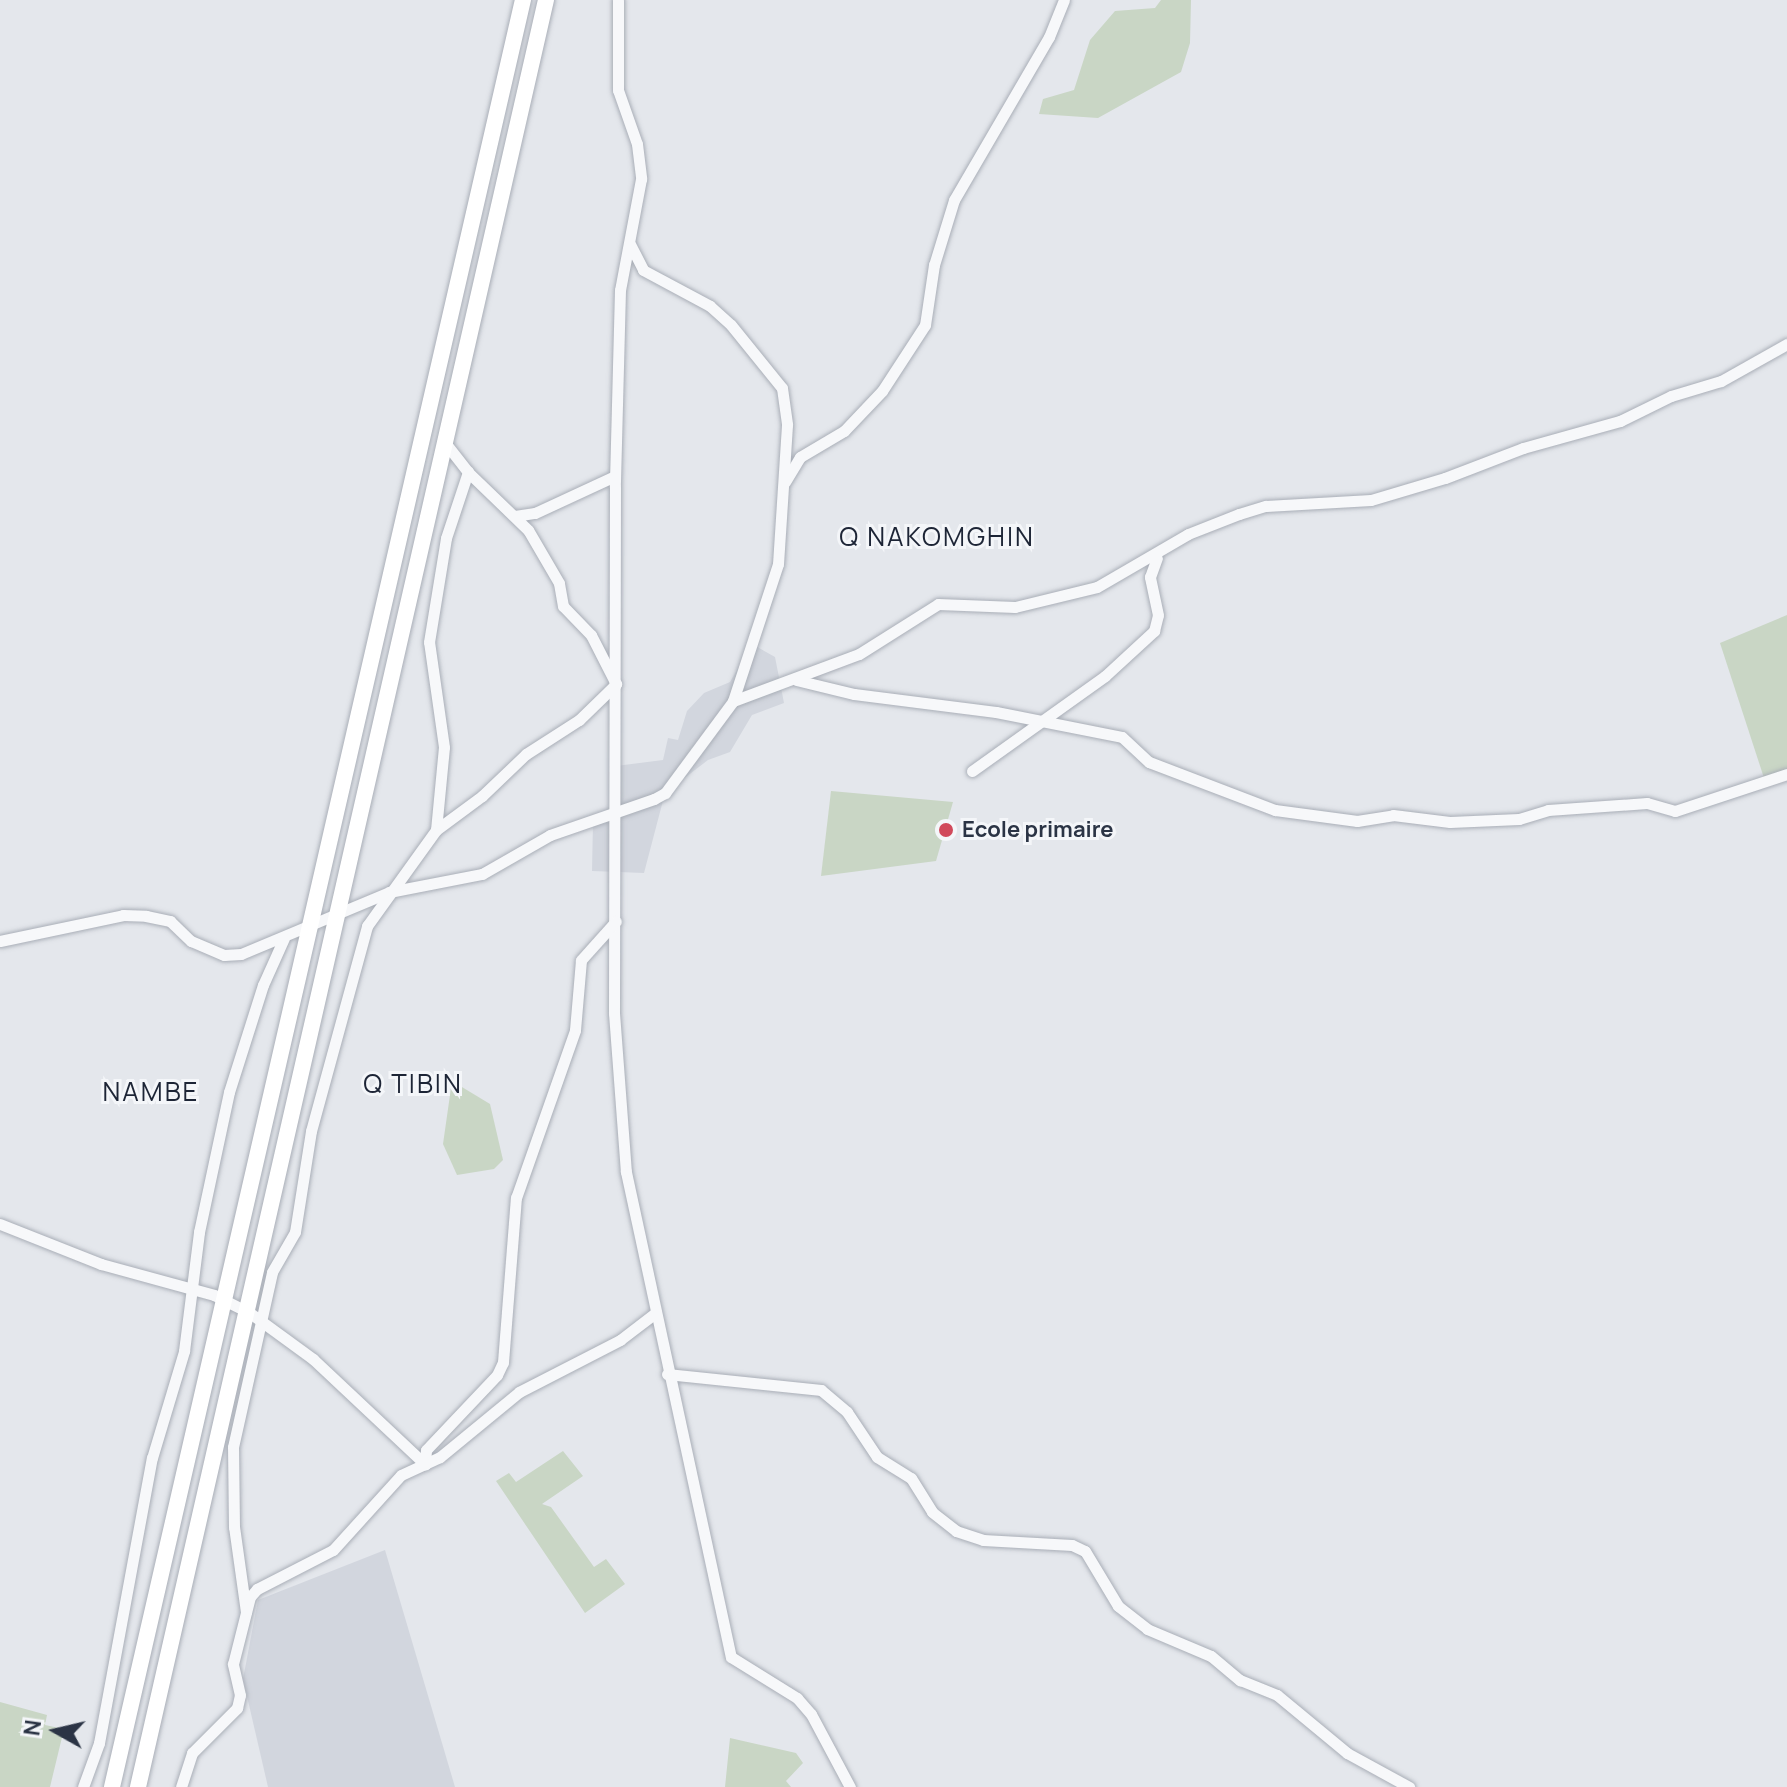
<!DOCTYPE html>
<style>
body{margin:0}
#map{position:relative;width:1787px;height:1787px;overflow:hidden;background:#e4e7ec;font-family:Manrope,sans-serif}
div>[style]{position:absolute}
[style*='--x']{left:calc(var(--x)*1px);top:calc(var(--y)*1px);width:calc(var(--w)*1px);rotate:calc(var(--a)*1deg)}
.built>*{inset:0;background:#d2d6de}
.green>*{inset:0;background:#c9d6c5}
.roads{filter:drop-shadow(0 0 2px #a9aeb7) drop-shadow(0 0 2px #a9aeb7)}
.minor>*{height:11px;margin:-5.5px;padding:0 5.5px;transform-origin:5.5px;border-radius:5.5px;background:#f7f8fa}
.highway>*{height:16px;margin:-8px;padding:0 8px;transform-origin:8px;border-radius:8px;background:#fff}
.dots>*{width:22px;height:22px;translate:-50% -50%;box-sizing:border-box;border:4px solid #f4f6f9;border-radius:50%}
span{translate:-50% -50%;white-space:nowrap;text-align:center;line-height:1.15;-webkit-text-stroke:6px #f4f6f9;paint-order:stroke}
.poi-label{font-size:22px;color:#2b3445;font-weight:700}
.left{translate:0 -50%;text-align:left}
.quarter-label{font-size:26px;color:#1d2536;letter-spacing:2px}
.north{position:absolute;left:16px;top:1691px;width:80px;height:80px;-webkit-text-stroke:6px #f4f6f9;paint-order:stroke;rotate:278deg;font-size:22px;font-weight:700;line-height:32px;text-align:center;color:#2b3445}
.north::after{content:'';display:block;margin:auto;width:28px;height:36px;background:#2b3445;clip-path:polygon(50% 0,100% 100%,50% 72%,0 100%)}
</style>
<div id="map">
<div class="built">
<i style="clip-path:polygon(752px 644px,775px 657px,784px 703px,752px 715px,730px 752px,708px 760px,665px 793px,644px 873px,592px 871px,593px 822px,617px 813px,616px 766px,663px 760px,668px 738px,678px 740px,687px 711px,704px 693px,730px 682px)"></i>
<i style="clip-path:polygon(385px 1550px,455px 1787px,268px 1787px,243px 1679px,258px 1600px)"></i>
</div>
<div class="green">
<i style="clip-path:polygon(1161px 0,1191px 0,1190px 43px,1181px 72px,1098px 118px,1039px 114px,1043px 99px,1074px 90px,1090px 40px,1115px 11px,1155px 8px)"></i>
<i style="clip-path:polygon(1787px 615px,1787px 771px,1764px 778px,1720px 643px)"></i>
<i style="clip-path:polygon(831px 791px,953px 802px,936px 861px,821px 876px)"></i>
<i style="clip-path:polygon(452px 1081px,490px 1104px,503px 1160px,494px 1169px,457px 1175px,443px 1144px)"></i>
<i style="clip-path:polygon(563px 1451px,583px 1476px,542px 1504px,551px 1507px,594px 1567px,606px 1559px,625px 1584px,585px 1613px,496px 1481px,509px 1473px,516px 1482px)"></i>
<i style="clip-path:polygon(0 1702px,47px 1715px,45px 1725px,64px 1729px,50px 1787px,0 1787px)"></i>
<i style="clip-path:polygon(730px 1738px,796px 1753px,803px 1763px,786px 1781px,791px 1787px,725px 1787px)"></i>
</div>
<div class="roads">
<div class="minor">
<i style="--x:618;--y:0;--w:90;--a:90"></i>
<i style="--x:618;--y:90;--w:57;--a:70.6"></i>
<i style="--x:637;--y:144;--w:35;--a:83"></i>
<i style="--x:641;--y:179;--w:113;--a:100.7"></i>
<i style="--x:620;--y:290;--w:197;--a:91.5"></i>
<i style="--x:615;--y:487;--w:526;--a:90.11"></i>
<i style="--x:614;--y:1013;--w:159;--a:85.7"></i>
<i style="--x:626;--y:1172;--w:496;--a:77.8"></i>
<i style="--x:731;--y:1657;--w:78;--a:31.8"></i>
<i style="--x:797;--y:1698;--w:21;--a:49"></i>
<i style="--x:811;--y:1714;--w:83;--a:61.9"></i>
<i style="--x:630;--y:244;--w:29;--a:63"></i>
<i style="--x:643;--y:270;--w:76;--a:28.2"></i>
<i style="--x:710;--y:306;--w:28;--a:42"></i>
<i style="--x:731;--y:325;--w:81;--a:51"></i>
<i style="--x:782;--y:388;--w:37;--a:82"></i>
<i style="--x:787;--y:425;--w:139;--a:93.7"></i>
<i style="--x:778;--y:564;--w:144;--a:108.2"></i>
<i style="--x:785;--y:482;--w:29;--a:-59"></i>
<i style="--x:800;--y:457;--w:51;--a:-30.6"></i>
<i style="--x:844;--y:431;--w:55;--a:-46.5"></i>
<i style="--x:882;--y:391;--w:79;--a:-56.9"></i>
<i style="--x:925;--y:325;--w:61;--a:-81.5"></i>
<i style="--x:934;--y:265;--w:68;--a:-72.9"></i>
<i style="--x:954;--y:200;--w:189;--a:-59.8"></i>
<i style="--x:1049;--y:37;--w:40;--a:-68"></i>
<i style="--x:515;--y:516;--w:20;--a:-9"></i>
<i style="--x:535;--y:513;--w:88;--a:-24.8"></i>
<i style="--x:796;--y:680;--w:60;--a:13.6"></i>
<i style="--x:854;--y:694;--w:143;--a:7.2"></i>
<i style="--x:996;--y:712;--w:128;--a:11.2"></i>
<i style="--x:1122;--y:737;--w:37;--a:43"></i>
<i style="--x:1149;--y:762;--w:135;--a:20.9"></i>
<i style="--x:1275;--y:810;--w:83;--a:7.6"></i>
<i style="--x:1357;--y:821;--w:36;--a:-9"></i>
<i style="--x:1393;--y:815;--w:57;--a:7"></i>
<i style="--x:1450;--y:822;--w:69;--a:-2.5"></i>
<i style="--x:1519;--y:819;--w:30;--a:-17"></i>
<i style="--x:1548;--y:810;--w:99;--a:-4"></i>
<i style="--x:1647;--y:803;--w:29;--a:16"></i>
<i style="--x:1675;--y:811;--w:118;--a:-18.3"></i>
<i style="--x:972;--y:771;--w:163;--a:-35.5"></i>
<i style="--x:1105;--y:676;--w:67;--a:-42.6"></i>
<i style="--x:1154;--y:631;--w:16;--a:-76"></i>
<i style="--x:1158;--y:615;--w:39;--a:-102"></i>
<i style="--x:1150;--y:577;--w:20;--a:-70"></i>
<i style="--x:436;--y:830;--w:83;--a:-84.5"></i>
<i style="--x:444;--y:747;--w:106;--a:-98.1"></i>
<i style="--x:429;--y:642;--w:105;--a:-80.7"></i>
<i style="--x:446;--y:538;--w:70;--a:-71.6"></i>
<i style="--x:468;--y:472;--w:36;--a:-128"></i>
<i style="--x:0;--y:941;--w:126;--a:-11.9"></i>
<i style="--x:123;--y:915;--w:23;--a:2"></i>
<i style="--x:146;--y:916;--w:25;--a:12"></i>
<i style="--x:170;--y:921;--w:29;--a:44"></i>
<i style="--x:191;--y:941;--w:36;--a:23"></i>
<i style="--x:224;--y:955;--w:17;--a:-3"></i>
<i style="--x:241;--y:954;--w:160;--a:-22.7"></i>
<i style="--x:389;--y:892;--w:95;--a:-11"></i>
<i style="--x:482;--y:874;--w:78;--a:-29.8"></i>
<i style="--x:550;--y:835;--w:110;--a:-19.1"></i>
<i style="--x:654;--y:799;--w:13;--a:-29"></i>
<i style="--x:665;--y:793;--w:114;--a:-53.5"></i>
<i style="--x:733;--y:701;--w:134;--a:-20.5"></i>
<i style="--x:859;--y:654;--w:93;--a:-32.3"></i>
<i style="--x:938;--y:604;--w:77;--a:2.2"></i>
<i style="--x:1015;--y:607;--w:84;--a:-13.7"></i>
<i style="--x:1097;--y:587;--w:105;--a:-30.2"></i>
<i style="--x:1188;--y:534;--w:55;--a:-21.4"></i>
<i style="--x:1239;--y:514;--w:28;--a:-17"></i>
<i style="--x:1266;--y:506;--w:105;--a:-3.3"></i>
<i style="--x:1371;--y:500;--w:77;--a:-16.6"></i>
<i style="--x:1445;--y:478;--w:84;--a:-21"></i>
<i style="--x:1523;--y:448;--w:101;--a:-15.6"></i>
<i style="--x:1620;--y:421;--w:57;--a:-26.1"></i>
<i style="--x:1671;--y:396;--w:52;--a:-16.7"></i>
<i style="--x:1721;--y:381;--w:76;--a:-29.3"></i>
<i style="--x:0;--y:1224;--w:109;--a:21.6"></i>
<i style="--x:101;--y:1264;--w:117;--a:15.3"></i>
<i style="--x:214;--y:1295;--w:40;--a:26.6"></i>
<i style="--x:250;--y:1313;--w:78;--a:36.1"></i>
<i style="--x:313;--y:1359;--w:154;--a:43.2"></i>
<i style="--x:667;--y:1374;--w:155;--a:5.9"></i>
<i style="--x:821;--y:1390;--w:34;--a:40"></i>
<i style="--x:847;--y:1412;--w:54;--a:56.3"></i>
<i style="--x:877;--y:1457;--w:40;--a:32"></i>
<i style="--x:911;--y:1478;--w:40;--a:58"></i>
<i style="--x:932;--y:1512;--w:31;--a:38"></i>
<i style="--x:956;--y:1531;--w:28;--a:18"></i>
<i style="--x:983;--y:1540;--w:89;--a:3.2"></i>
<i style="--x:1072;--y:1545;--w:14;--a:25"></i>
<i style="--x:1085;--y:1551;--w:64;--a:59"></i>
<i style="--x:1118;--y:1606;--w:37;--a:38"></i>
<i style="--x:1147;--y:1629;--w:69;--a:22.9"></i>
<i style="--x:1211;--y:1656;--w:38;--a:40"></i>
<i style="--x:1240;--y:1680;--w:40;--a:22"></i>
<i style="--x:1277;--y:1695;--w:91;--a:39.6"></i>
<i style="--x:1347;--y:1753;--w:71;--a:28.7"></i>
<i style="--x:425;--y:1464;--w:14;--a:-86"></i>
<i style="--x:426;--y:1450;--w:103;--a:-46.6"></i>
<i style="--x:497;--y:1375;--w:14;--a:-65"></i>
<i style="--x:503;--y:1362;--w:165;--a:-85.5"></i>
<i style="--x:516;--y:1198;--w:178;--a:-70.6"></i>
<i style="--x:575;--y:1030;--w:70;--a:-85.1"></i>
<i style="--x:581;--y:960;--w:52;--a:-48.1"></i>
<i style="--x:246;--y:1612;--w:86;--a:-98"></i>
<i style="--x:234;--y:1527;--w:80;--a:-90.7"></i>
<i style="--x:233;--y:1447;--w:179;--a:-77.4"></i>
<i style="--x:272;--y:1272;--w:46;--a:-60.1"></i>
<i style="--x:295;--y:1232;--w:102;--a:-81"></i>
<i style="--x:311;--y:1131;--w:213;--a:-74.7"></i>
<i style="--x:367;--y:926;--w:118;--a:-54.3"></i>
<i style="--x:436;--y:830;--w:57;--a:-36.5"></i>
<i style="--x:482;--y:796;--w:61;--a:-43.7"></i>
<i style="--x:526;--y:754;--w:63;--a:-32.7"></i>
<i style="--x:579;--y:720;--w:52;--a:-44.2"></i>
<i style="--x:616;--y:684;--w:55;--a:-117"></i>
<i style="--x:591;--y:635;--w:40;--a:-134"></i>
<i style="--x:563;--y:606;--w:23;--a:-100"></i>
<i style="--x:559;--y:583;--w:61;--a:-120.3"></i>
<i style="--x:528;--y:530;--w:83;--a:-136"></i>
<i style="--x:83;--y:1787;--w:47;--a:-70"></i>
<i style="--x:99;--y:1743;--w:290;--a:-79.5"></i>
<i style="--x:152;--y:1458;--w:112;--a:-73.3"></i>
<i style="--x:184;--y:1351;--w:120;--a:-82.8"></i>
<i style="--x:199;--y:1232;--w:143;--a:-77.9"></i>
<i style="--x:229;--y:1092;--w:112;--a:-72.4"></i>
<i style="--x:263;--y:985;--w:51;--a:-65.9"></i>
<i style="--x:181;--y:1787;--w:36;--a:-72"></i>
<i style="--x:192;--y:1753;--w:64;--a:-45"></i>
<i style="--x:237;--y:1708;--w:13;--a:-77"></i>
<i style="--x:240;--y:1695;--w:32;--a:-103"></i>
<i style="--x:233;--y:1664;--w:69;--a:-75.8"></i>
<i style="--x:250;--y:1597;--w:11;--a:-49"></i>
<i style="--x:257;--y:1589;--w:85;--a:-27.2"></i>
<i style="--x:333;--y:1550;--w:101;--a:-47.8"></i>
<i style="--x:401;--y:1475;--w:43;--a:-24.8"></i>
<i style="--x:440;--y:1457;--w:102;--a:-39.4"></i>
<i style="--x:519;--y:1392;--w:114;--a:-27.2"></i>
<i style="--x:620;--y:1340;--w:43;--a:-37.4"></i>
</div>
<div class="highway">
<i style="--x:112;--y:1787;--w:1834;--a:-77.05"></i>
<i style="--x:138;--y:1787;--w:1833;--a:-77.14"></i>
</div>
</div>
<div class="dots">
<i style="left:946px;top:830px;background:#d1495b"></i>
</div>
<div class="poi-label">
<span class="left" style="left:962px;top:830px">Ecole primaire</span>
</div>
<div class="quarter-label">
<span style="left:937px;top:537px">Q NAKOMGHIN</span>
<span style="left:413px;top:1084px">Q TIBIN</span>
<span style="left:151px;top:1092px">NAMBE</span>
</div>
<div class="north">N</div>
</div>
